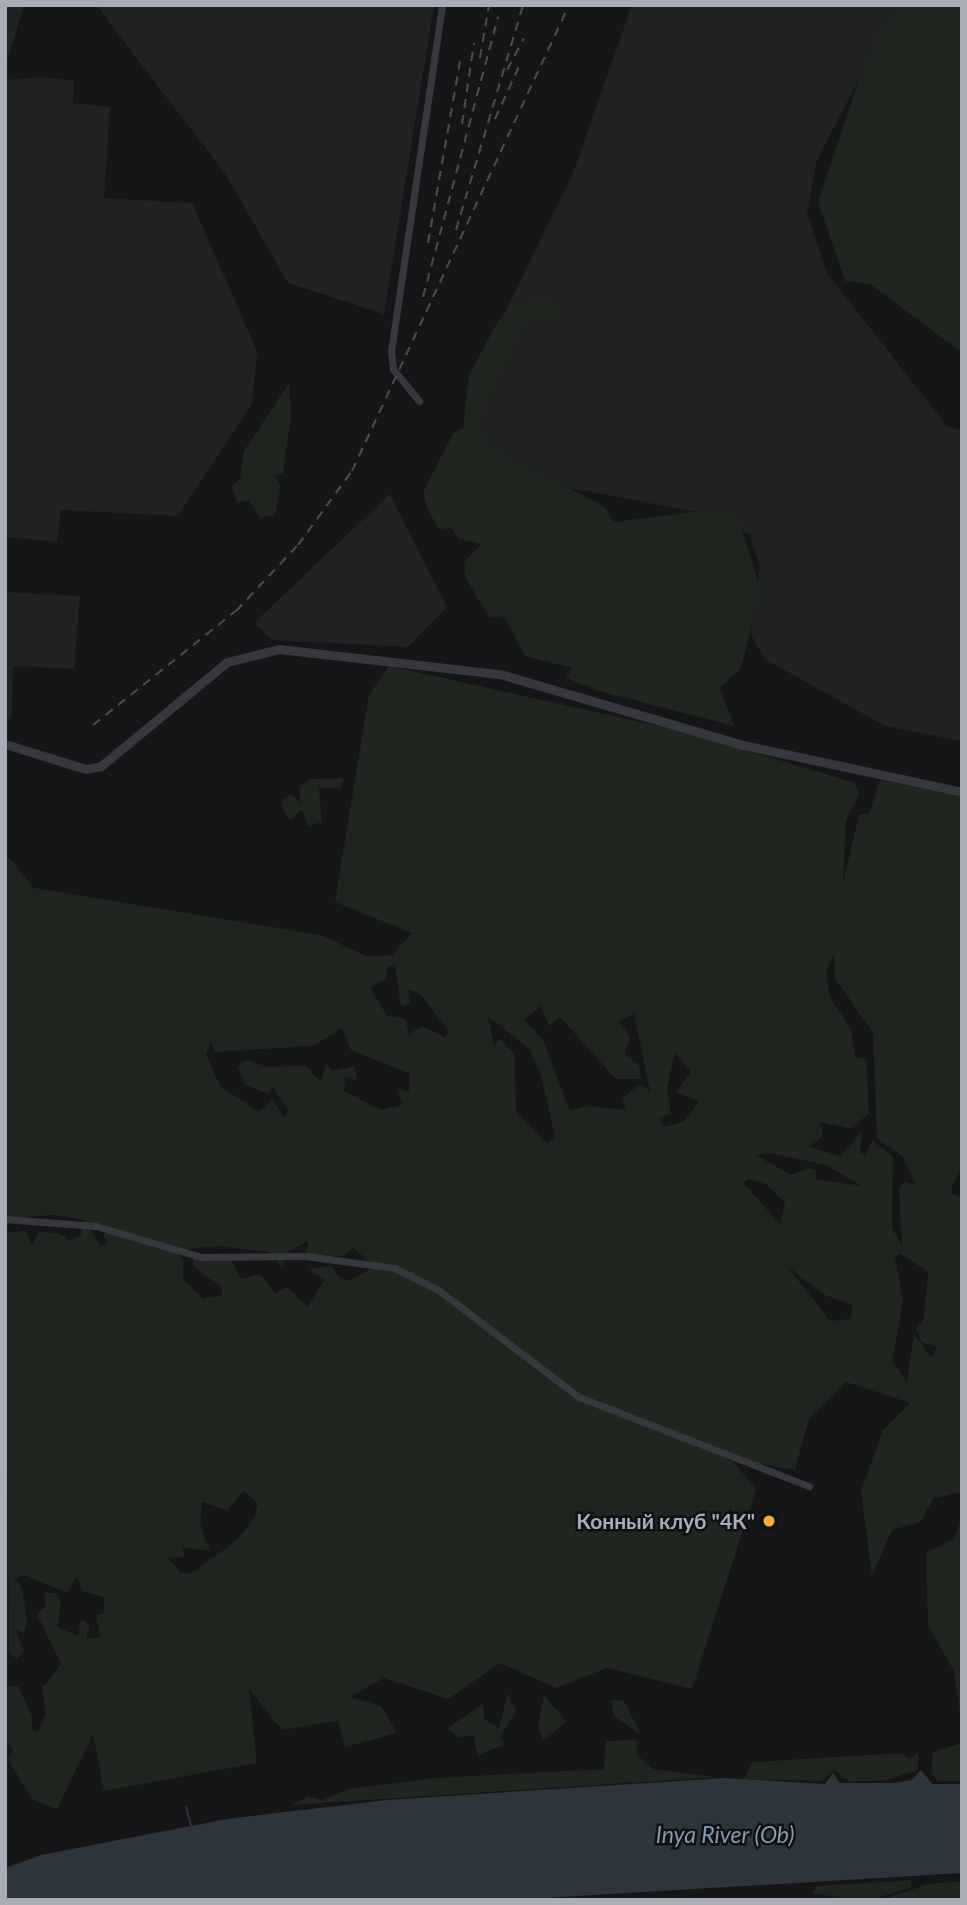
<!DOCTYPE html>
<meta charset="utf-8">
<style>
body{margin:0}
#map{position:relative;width:967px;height:1905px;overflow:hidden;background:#161618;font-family:Lato,sans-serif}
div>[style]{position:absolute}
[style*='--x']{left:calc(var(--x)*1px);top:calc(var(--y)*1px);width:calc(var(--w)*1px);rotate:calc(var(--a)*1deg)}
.built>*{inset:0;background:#222225}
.green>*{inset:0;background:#1e261f}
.water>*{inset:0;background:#2c353c}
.stream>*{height:2px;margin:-1px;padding:0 1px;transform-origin:1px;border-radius:1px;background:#2c353c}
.minor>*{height:7px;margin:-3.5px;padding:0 3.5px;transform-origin:3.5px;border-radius:3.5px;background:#37383d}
.tertiary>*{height:9px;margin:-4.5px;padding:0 4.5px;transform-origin:4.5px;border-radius:4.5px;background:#37383d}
.rail>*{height:2px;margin-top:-1px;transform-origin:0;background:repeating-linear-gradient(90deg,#4a4c52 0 9px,transparent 0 16px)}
.dots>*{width:19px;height:19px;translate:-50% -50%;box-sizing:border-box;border:4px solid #111113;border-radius:50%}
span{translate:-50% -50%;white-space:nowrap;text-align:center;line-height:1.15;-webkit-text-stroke:5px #111113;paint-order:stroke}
.poi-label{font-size:21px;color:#a8adb8;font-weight:700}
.right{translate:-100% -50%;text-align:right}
.water-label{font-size:23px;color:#7f9bb3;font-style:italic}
.frame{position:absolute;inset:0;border:7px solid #a8adb8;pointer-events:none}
</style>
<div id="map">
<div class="built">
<i style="clip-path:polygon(5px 5px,24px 5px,5px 69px)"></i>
<i style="clip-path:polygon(96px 5px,434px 5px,384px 314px,288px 283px,226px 175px)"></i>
<i style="clip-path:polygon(632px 5px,910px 5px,879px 41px,817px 160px,807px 212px,826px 272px,947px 426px,962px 431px,962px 741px,885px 726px,765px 659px,751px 635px,760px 567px,750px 535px,707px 514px,544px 483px,468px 431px,466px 391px,572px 176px)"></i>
<i style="clip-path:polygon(43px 77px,74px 81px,73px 103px,110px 107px,104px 198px,192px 203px,257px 351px,252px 404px,178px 516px,61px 510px,57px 542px,5px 537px,5px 80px)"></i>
<i style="clip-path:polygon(390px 494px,447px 607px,408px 647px,271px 640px,255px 622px)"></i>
<i style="clip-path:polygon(5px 592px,80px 596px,74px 669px,13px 666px,12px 714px,5px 726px)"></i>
</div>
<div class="green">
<i style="clip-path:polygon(905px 5px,962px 5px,962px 353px,870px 284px,845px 281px,818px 202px,875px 33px)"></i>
<i style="clip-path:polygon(549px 297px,568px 315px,527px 320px,482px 416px,483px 433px,498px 451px,605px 507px,614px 522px,717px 509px,738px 517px,761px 591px,741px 668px,720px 688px,734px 726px,599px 691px,566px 678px,572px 668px,525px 656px,504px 616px,490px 618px,465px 577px,464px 562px,482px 544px,459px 539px,451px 528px,439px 529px,428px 510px,423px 492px,453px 434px,463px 428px,469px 375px,498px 321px,516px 303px)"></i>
<i style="clip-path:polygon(289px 383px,291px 416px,283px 473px,274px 476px,281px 486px,275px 515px,260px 518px,249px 501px,237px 502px,232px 487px,240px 478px,244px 451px)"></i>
<i style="clip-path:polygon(evenodd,389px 666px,694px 734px,855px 783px,859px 795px,846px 820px,843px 884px,859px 815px,869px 814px,880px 780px,962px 797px,962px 1170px,952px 1184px,952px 1194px,962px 1197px,962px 1492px,934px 1498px,920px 1522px,892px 1530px,872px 1576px,861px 1491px,883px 1430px,910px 1403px,846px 1382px,809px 1418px,795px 1470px,730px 1458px,756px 1489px,692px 1689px,607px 1668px,556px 1688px,500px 1663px,448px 1699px,384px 1678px,350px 1697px,381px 1706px,397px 1733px,345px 1747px,338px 1721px,282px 1730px,249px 1689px,257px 1763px,104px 1791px,93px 1734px,57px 1809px,33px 1800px,8px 1760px,13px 1750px,5px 1740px,5px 1686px,18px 1686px,33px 1718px,31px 1729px,38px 1732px,46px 1714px,42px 1688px,61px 1664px,37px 1614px,46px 1606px,44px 1593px,56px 1593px,61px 1603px,57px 1627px,78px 1636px,81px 1620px,90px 1625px,86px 1639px,100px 1637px,96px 1615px,104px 1613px,104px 1597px,82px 1591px,77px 1576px,67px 1593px,25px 1575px,15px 1579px,22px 1587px,27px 1621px,24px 1633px,15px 1628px,24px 1651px,17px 1659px,9px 1653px,5px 1232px,26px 1231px,32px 1245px,39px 1232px,59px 1233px,69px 1241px,80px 1236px,85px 1222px,100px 1245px,108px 1244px,103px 1235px,109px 1232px,81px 1219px,55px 1215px,5px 1218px,5px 853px,34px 888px,321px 935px,366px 956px,392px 955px,412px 933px,335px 902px,369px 695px,389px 666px,834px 953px,835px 978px,873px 1033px,877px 1138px,902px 1156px,916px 1185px,904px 1182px,899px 1189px,902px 1246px,892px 1228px,893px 1157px,872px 1140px,866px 1156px,860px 1154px,862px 1131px,841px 1156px,809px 1147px,823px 1136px,820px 1122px,852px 1129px,869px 1113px,866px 1058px,855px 1057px,851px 1029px,830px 997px,826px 973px,834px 953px,389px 666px,395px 965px,401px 1006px,410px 1004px,407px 989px,419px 993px,448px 1030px,446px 1038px,422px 1026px,409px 1034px,405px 1018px,387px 1016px,370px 988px,385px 980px,388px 966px,395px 965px,389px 666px,541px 1006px,549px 1026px,560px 1017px,616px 1079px,641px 1079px,639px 1065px,624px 1054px,631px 1037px,618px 1022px,634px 1014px,650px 1091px,640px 1084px,623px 1098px,625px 1110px,585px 1106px,570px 1111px,543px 1040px,524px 1020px,541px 1006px,389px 666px,487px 1015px,529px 1049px,541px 1075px,555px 1137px,547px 1144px,516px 1112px,514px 1053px,498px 1038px,495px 1048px,487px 1015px,389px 666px,342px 1028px,351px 1050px,410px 1074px,409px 1092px,397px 1088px,402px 1105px,381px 1110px,344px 1091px,345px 1077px,357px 1080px,355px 1066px,333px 1071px,326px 1065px,320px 1082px,305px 1065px,269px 1067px,247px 1060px,238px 1066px,245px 1085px,269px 1094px,272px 1087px,288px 1109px,285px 1118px,272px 1100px,259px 1112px,220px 1086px,206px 1054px,211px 1042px,215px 1052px,313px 1046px,342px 1028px,389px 666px,675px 1053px,691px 1072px,676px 1092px,699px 1101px,683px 1122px,665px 1127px,659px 1118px,671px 1114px,667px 1088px,675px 1053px,389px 666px,769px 1153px,826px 1165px,862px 1186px,815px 1179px,817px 1170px,808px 1168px,791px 1175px,756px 1155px,769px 1153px,389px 666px,748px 1179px,766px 1184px,785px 1203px,780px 1224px,743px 1183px,748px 1179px,389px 666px,308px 1241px,306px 1256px,344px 1256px,353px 1248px,375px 1266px,351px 1280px,341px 1279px,331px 1266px,309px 1269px,325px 1280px,307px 1307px,288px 1287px,275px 1293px,260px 1274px,241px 1279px,231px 1260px,193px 1258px,193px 1265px,222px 1288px,222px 1296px,203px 1298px,183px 1279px,183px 1260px,176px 1250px,221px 1246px,268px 1252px,283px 1268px,286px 1253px,308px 1241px,389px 666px,901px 1254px,928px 1272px,924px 1319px,916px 1328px,922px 1342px,937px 1347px,931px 1358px,914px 1334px,907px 1382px,892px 1362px,903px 1302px,895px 1257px,901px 1254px,389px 666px,787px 1266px,825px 1295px,853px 1305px,850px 1319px,830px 1321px,787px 1266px,389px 666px,244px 1491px,258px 1504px,255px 1517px,235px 1542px,190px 1574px,180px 1572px,168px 1558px,184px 1557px,183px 1547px,210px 1551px,200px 1524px,202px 1502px,227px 1510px,244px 1491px)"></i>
<i style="clip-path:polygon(345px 778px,340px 788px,319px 788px,322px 822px,308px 826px,302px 809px,290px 820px,283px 809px,281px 801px,291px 794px,300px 803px,300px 787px,310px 779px)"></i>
<i style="clip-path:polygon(962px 1516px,962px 1723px,953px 1669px,928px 1626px,926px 1553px,955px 1538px)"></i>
<i style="clip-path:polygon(508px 1693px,516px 1712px,500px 1737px,505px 1744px,478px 1755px,473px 1735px,457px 1738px,448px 1728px,483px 1704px,484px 1719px,499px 1728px)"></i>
<i style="clip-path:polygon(544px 1694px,566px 1722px,543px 1741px,538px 1727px)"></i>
<i style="clip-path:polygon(611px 1700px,624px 1701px,642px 1736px,614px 1716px)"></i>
<i style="clip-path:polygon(636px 1740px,638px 1756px,653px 1769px,715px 1777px,292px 1805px,308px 1796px,321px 1800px,349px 1789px,435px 1778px,604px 1769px,606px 1741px)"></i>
<i style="clip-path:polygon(962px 1743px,962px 1781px,938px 1781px,931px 1773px,933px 1752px)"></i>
<i style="clip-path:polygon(918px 1752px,918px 1770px,886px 1780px,850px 1782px,834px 1770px,822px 1781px,744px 1779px,752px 1762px,901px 1753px,910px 1760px)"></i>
<i style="clip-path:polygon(911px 1880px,911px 1888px,869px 1900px,813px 1894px,816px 1886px)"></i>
<i style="clip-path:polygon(962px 1881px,962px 1900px,881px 1900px,928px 1884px)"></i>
</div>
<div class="water">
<i style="clip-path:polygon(921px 1770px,932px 1784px,962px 1784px,962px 1873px,511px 1900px,5px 1900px,5px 1868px,41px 1855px,227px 1819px,387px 1800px,725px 1778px,825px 1784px,833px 1773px,840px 1783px,894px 1783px,912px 1780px)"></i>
</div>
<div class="stream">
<i style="--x:186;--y:1807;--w:20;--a:75"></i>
</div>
<div class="minor">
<i style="--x:419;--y:401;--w:41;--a:-129.1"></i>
<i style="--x:393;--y:369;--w:18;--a:-96"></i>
<i style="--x:391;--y:351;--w:350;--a:-81.6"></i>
<i style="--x:5;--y:1219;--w:91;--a:4.4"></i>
<i style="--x:96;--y:1226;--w:109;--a:16.4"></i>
<i style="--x:201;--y:1257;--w:104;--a:-0.6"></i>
<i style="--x:305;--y:1256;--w:91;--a:7.6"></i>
<i style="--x:395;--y:1268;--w:47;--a:26.6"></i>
<i style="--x:437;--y:1289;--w:178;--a:37.3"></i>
<i style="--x:579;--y:1397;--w:247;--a:21.2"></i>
</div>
<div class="tertiary">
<i style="--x:5;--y:744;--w:85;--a:17.2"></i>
<i style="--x:86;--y:769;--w:15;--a:-11"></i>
<i style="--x:101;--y:766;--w:163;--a:-39.5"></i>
<i style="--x:227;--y:662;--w:54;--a:-14"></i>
<i style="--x:279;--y:649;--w:222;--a:6.5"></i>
<i style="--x:500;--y:674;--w:249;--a:16.3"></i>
<i style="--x:739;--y:744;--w:228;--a:12.1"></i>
</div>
<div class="rail">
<i style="--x:480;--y:58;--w:54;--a:-80.4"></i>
<i style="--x:507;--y:70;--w:36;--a:-62"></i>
<i style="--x:495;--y:119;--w:63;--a:-65.5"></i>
<i style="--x:462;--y:124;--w:82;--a:-81.6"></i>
<i style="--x:456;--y:230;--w:235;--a:-73.4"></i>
<i style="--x:428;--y:243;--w:184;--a:-80"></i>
<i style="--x:423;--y:297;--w:290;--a:-75"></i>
<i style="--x:93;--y:725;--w:183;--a:-38.6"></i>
<i style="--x:236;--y:611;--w:91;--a:-46.8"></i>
<i style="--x:298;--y:545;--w:92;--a:-53.9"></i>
<i style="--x:352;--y:471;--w:514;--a:-65.03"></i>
</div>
<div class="dots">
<i style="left:769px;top:1521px;background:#f2b134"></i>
</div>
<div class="poi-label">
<span class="right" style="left:755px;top:1521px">Конный клуб "4К"</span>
</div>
<div class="water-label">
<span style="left:725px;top:1834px">Inya River (Ob)</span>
</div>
<div class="frame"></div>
</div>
